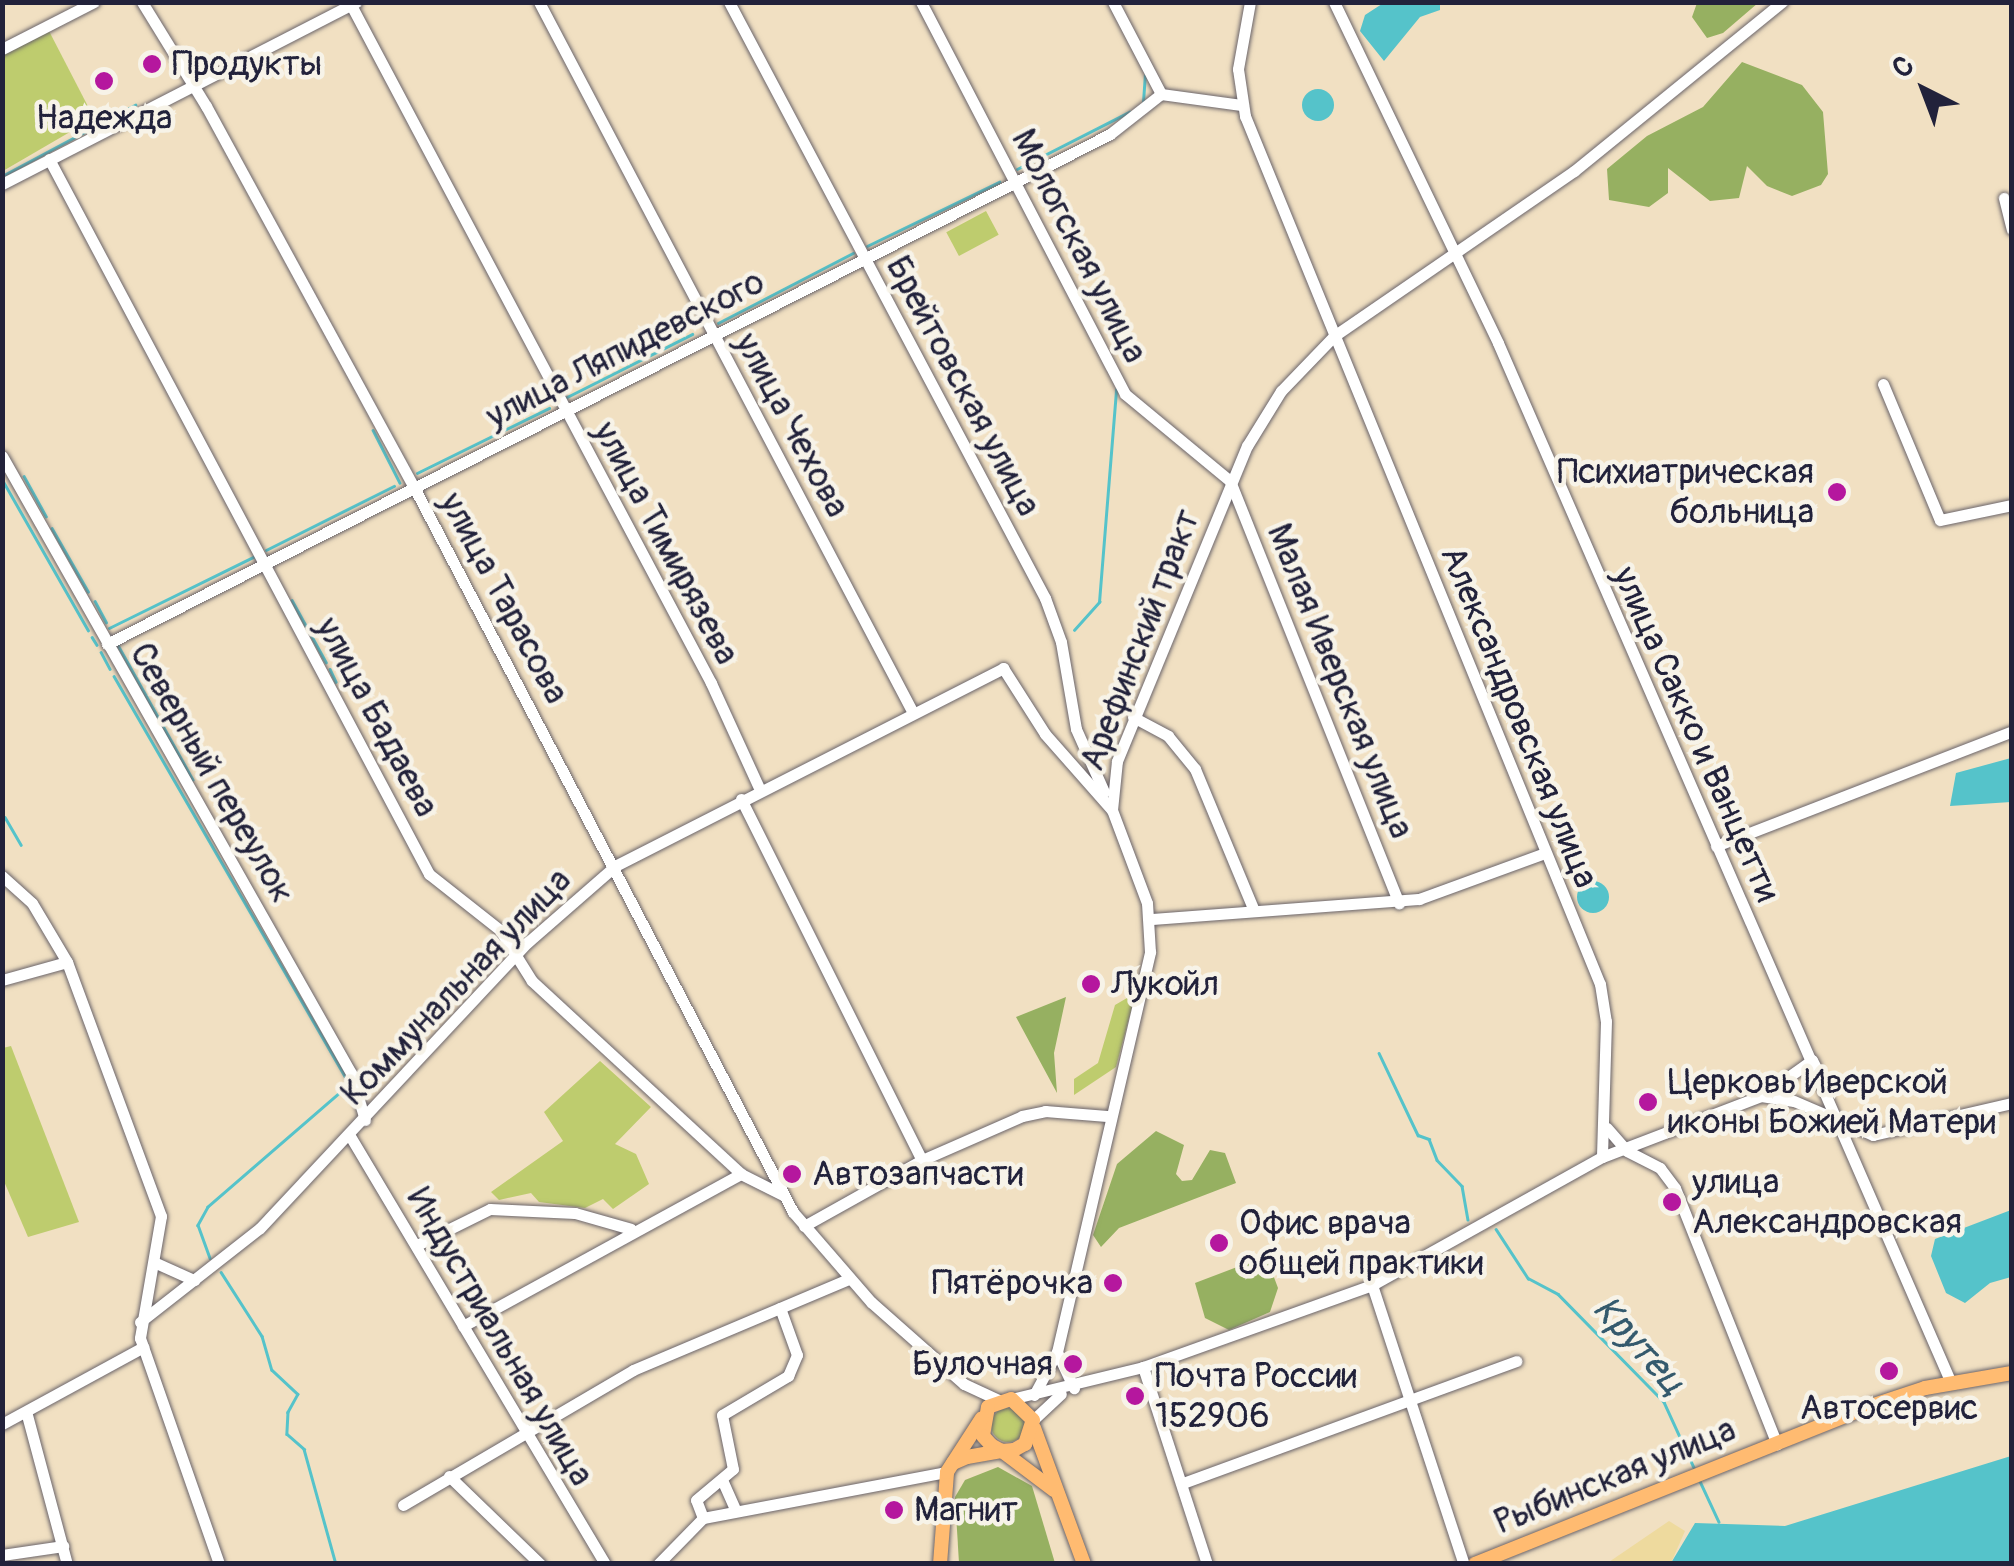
<!DOCTYPE html>
<meta charset="utf-8">
<style>
body{margin:0}
#map{position:relative;width:2014px;height:1566px;overflow:hidden;background:#f1e0c2;font-family:Pangolin,sans-serif}
div>[style]{position:absolute}
[style*='--x']{left:calc(var(--x)*1px);top:calc(var(--y)*1px);width:calc(var(--w)*1px);rotate:calc(var(--a)*1deg)}
.green>*{inset:0;background:#becc6e;transform-origin:0 0}
.round{border-radius:50%}
.forest>*{inset:0;background:#96b061}
.sand>*{inset:0;background:#eeda9e}
.water>*{inset:0;background:#55c3ca}
.stream>*{height:2.5px;margin:-1.25px;padding:0 1.25px;transform-origin:1.25px;border-radius:1.25px;background:#55c3ca}
.roads{filter:drop-shadow(0 0 2px #6a646a) drop-shadow(0 0 2px #6a646a)}
.minor>*{height:11px;margin:-5.5px;padding:0 5.5px;transform-origin:5.5px;border-radius:5.5px;background:#fff}
.major>*{height:14px;margin:-7px;padding:0 7px;transform-origin:7px;border-radius:7px;background:#ffbb71}
.dots>*{width:28px;height:28px;translate:-50% -50%;box-sizing:border-box;border:5px solid #f7f3e8;border-radius:50%}
span{translate:-50% -50%;white-space:nowrap;text-align:center;line-height:1.15;-webkit-text-stroke:9px #f7f3e8;paint-order:stroke}
.poi-label{font-size:35px;color:#22223b}
.left{translate:0 -50%;text-align:left}
.right{translate:-100% -50%;text-align:right}
.street-label{font-size:35px;color:#22223b}
.water-label{font-size:38px;color:#345a6d;font-style:italic}
.frame{position:absolute;inset:0;border:5px solid #22223b;pointer-events:none}
.north{position:absolute;left:1874px;top:40px;width:100px;height:100px;-webkit-text-stroke:8px #f7f3e8;paint-order:stroke;rotate:318deg;font-size:28px;font-weight:700;line-height:40px;text-align:center;color:#22223b}
.north::after{content:'';display:block;margin:auto;width:35px;height:45px;background:#22223b;clip-path:polygon(50% 0,100% 100%,50% 72%,0 100%)}
</style>
<div id="map">
<div class="green">
<i style="clip-path:polygon(49px 31px,94px 118px,3px 171px,3px 55px)"></i>
<i style="left:986px;top:211px;width:27px;height:45px;rotate:62deg"></i>
<i style="clip-path:polygon(1127px 998px,1132px 1007px,1116px 1067px,1074px 1095px,1074px 1079px,1098px 1063px,1115px 1005px)"></i>
<i style="clip-path:polygon(11px 1046px,79px 1222px,28px 1237px,3px 1179px,3px 1048px)"></i>
<i style="clip-path:polygon(600px 1061px,651px 1107px,615px 1144px,636px 1154px,649px 1184px,613px 1209px,603px 1199px,585px 1208px,539px 1202px,531px 1193px,499px 1200px,491px 1192px,563px 1141px,544px 1112px)"></i>
<i class="round" style="left:991px;top:1408px;width:34px;height:34px"></i>
</div>
<div class="forest">
<i style="clip-path:polygon(1697px 3px,1697px 2px,1758px 3px,1723px 33px,1707px 38px,1692px 17px)"></i>
<i style="clip-path:polygon(1742px 62px,1802px 85px,1823px 112px,1828px 174px,1821px 185px,1792px 196px,1767px 186px,1747px 166px,1739px 198px,1710px 201px,1668px 168px,1668px 193px,1649px 207px,1609px 200px,1607px 169px,1647px 136px,1703px 107px)"></i>
<i style="clip-path:polygon(1066px 997px,1054px 1053px,1057px 1093px,1016px 1017px)"></i>
<i style="clip-path:polygon(1156px 1131px,1184px 1145px,1176px 1174px,1182px 1181px,1192px 1180px,1210px 1150px,1225px 1153px,1236px 1183px,1119px 1228px,1101px 1247px,1093px 1235px,1117px 1164px)"></i>
<i style="clip-path:polygon(1266px 1256px,1278px 1288px,1270px 1312px,1229px 1330px,1205px 1318px,1195px 1283px)"></i>
<i style="clip-path:polygon(998px 1467px,1032px 1486px,1055px 1563px,959px 1563px,955px 1497px,965px 1480px)"></i>
</div>
<div class="sand">
<i style="clip-path:polygon(1669px 1521px,1685px 1531px,1671px 1563px,1606px 1564px)"></i>
</div>
<div class="water">
<i style="clip-path:polygon(1385px 2px,1440px 3px,1440px 10px,1420px 17px,1384px 61px,1360px 31px,1365px 15px)"></i>
<i class="round" style="left:1302px;top:89px;width:32px;height:32px"></i>
<i style="clip-path:polygon(2011px 758px,2011px 802px,1950px 806px,1956px 773px)"></i>
<i class="round" style="left:1577px;top:881px;width:32px;height:32px"></i>
<i style="clip-path:polygon(2011px 1210px,2011px 1277px,1990px 1283px,1965px 1303px,1946px 1293px,1931px 1256px,1935px 1239px)"></i>
<i style="clip-path:polygon(2011px 1456px,2011px 1563px,1671px 1563px,1695px 1523px,1785px 1526px)"></i>
</div>
<div class="stream">
<i style="--x:1143;--y:102;--w:26;--a:-86"></i>
<i style="--x:1017;--y:169;--w:126;--a:-27"></i>
<i style="--x:2;--y:176;--w:151;--a:-28.1"></i>
<i style="--x:867;--y:246;--w:147;--a:-25.9"></i>
<i style="--x:718;--y:323;--w:152;--a:-27.4"></i>
<i style="--x:567;--y:397;--w:140;--a:-26.7"></i>
<i style="--x:373;--y:430;--w:59;--a:63"></i>
<i style="--x:417;--y:473;--w:147;--a:-26.2"></i>
<i style="--x:24;--y:476;--w:46;--a:61.2"></i>
<i style="--x:2;--y:479;--w:174;--a:60.3"></i>
<i style="--x:52;--y:528;--w:73;--a:60.3"></i>
<i style="--x:266;--y:550;--w:143;--a:-26.6"></i>
<i style="--x:292;--y:600;--w:71;--a:61.3"></i>
<i style="--x:95;--y:601;--w:24;--a:62"></i>
<i style="--x:109;--y:628;--w:161;--a:-26.2"></i>
<i style="--x:1074;--y:630;--w:38;--a:-48"></i>
<i style="--x:1099;--y:602;--w:213;--a:-85.4"></i>
<i style="--x:92;--y:637;--w:9;--a:58"></i>
<i style="--x:118;--y:645;--w:154;--a:60.9"></i>
<i style="--x:101;--y:652;--w:19;--a:62"></i>
<i style="--x:330;--y:669;--w:14;--a:65"></i>
<i style="--x:114;--y:676;--w:471;--a:60"></i>
<i style="--x:350;--y:1084;--w:188;--a:139.1"></i>
<i style="--x:208;--y:1207;--w:21;--a:119"></i>
<i style="--x:198;--y:1225;--w:35;--a:70"></i>
<i style="--x:5;--y:817;--w:32;--a:60"></i>
<i style="--x:1379;--y:1053;--w:91;--a:64.6"></i>
<i style="--x:1418;--y:1135;--w:12;--a:20"></i>
<i style="--x:1429;--y:1139;--w:22;--a:69"></i>
<i style="--x:1437;--y:1160;--w:36;--a:46"></i>
<i style="--x:1462;--y:1186;--w:34;--a:80"></i>
<i style="--x:1496;--y:1229;--w:59;--a:56.9"></i>
<i style="--x:1528;--y:1278;--w:34;--a:28"></i>
<i style="--x:1558;--y:1294;--w:151;--a:45.5"></i>
<i style="--x:1664;--y:1402;--w:77;--a:65.4"></i>
<i style="--x:221;--y:1272;--w:76;--a:57.4"></i>
<i style="--x:262;--y:1336;--w:35;--a:74"></i>
<i style="--x:272;--y:1370;--w:35;--a:43"></i>
<i style="--x:298;--y:1394;--w:21;--a:119"></i>
<i style="--x:288;--y:1412;--w:22;--a:93"></i>
<i style="--x:287;--y:1434;--w:23;--a:41"></i>
<i style="--x:304;--y:1449;--w:119;--a:74.5"></i>
<i style="--x:1699;--y:1479;--w:47;--a:65.1"></i>
</div>
<div class="roads">
<div class="minor">
<i style="--x:142;--y:2;--w:122;--a:58.4"></i>
<i style="--x:206;--y:106;--w:436;--a:61.4"></i>
<i style="--x:415;--y:489;--w:816;--a:62.4"></i>
<i style="--x:793;--y:1212;--w:119;--a:49.1"></i>
<i style="--x:871;--y:1302;--w:124;--a:41.4"></i>
<i style="--x:964;--y:1384;--w:38;--a:25"></i>
<i style="--x:539;--y:2;--w:803;--a:62.25"></i>
<i style="--x:729;--y:2;--w:675;--a:62.07"></i>
<i style="--x:1045;--y:598;--w:47;--a:70"></i>
<i style="--x:1061;--y:642;--w:88;--a:80.2"></i>
<i style="--x:1076;--y:729;--w:69;--a:66"></i>
<i style="--x:921;--y:2;--w:442;--a:62.5"></i>
<i style="--x:1125;--y:394;--w:136;--a:39.6"></i>
<i style="--x:1230;--y:481;--w:455;--a:68.2"></i>
<i style="--x:1113;--y:2;--w:104;--a:62.4"></i>
<i style="--x:1161;--y:94;--w:81;--a:7.8"></i>
<i style="--x:1250;--y:2;--w:68;--a:100.2"></i>
<i style="--x:1238;--y:69;--w:48;--a:81.5"></i>
<i style="--x:1245;--y:116;--w:938;--a:67.76"></i>
<i style="--x:1600;--y:984;--w:37;--a:81"></i>
<i style="--x:1606;--y:1021;--w:136;--a:91.7"></i>
<i style="--x:1334;--y:2;--w:378;--a:64.3"></i>
<i style="--x:1498;--y:343;--w:1134;--a:66.46"></i>
<i style="--x:351;--y:5;--w:768;--a:62.03"></i>
<i style="--x:711;--y:683;--w:118;--a:65.4"></i>
<i style="--x:2;--y:49;--w:103;--a:-27.1"></i>
<i style="--x:49;--y:159;--w:810;--a:62.01"></i>
<i style="--x:429;--y:874;--w:90;--a:38.3"></i>
<i style="--x:500;--y:930;--w:60;--a:57.9"></i>
<i style="--x:532;--y:981;--w:284;--a:42.7"></i>
<i style="--x:741;--y:1174;--w:47;--a:26.6"></i>
<i style="--x:2;--y:184;--w:398;--a:-27.2"></i>
<i style="--x:2004;--y:198;--w:32;--a:76"></i>
<i style="--x:1883;--y:384;--w:147;--a:67.3"></i>
<i style="--x:1940;--y:520;--w:74;--a:-11.8"></i>
<i style="--x:2;--y:456;--w:709;--a:60.51"></i>
<i style="--x:351;--y:1073;--w:49;--a:73.4"></i>
<i style="--x:107;--y:644;--w:1125;--a:-26.95"></i>
<i style="--x:1110;--y:134;--w:65;--a:-38.1"></i>
<i style="--x:1133;--y:717;--w:40;--a:28"></i>
<i style="--x:1168;--y:736;--w:43;--a:50.7"></i>
<i style="--x:1195;--y:769;--w:151;--a:67.4"></i>
<i style="--x:741;--y:799;--w:404;--a:63.4"></i>
<i style="--x:1716;--y:846;--w:318;--a:-21.2"></i>
<i style="--x:2;--y:876;--w:40;--a:42"></i>
<i style="--x:32;--y:903;--w:69;--a:59.3"></i>
<i style="--x:67;--y:962;--w:271;--a:69.7"></i>
<i style="--x:161;--y:1216;--w:124;--a:99.8"></i>
<i style="--x:140;--y:1338;--w:239;--a:70.7"></i>
<i style="--x:1151;--y:919;--w:269;--a:-4.3"></i>
<i style="--x:1419;--y:899;--w:134;--a:-20.1"></i>
<i style="--x:2;--y:980;--w:67;--a:-15.5"></i>
<i style="--x:1763;--y:1095;--w:60;--a:-35.5"></i>
<i style="--x:1812;--y:1060;--w:7;--a:63"></i>
<i style="--x:1607;--y:1128;--w:30;--a:49"></i>
<i style="--x:1627;--y:1151;--w:37;--a:27"></i>
<i style="--x:1660;--y:1168;--w:25;--a:53"></i>
<i style="--x:1675;--y:1188;--w:276;--a:68.3"></i>
<i style="--x:350;--y:1136;--w:498;--a:59.2"></i>
<i style="--x:804;--y:1226;--w:135;--a:-29.2"></i>
<i style="--x:922;--y:1160;--w:109;--a:-23.7"></i>
<i style="--x:1022;--y:1116;--w:24;--a:-12"></i>
<i style="--x:1045;--y:1111;--w:62;--a:4.6"></i>
<i style="--x:417;--y:1245;--w:81;--a:-26.3"></i>
<i style="--x:490;--y:1209;--w:85;--a:2.7"></i>
<i style="--x:575;--y:1213;--w:58;--a:15.9"></i>
<i style="--x:156;--y:1263;--w:42;--a:24.1"></i>
<i style="--x:1372;--y:1285;--w:294;--a:71.8"></i>
<i style="--x:140;--y:1322;--w:152;--a:-38.1"></i>
<i style="--x:260;--y:1228;--w:392;--a:-46.9"></i>
<i style="--x:528;--y:942;--w:116;--a:-41.1"></i>
<i style="--x:615;--y:866;--w:436;--a:-27"></i>
<i style="--x:1003;--y:668;--w:78;--a:57.5"></i>
<i style="--x:1045;--y:734;--w:101;--a:48.6"></i>
<i style="--x:463;--y:1326;--w:317;--a:-28.7"></i>
<i style="--x:1057;--y:1352;--w:40;--a:65"></i>
<i style="--x:1143;--y:1367;--w:207;--a:72"></i>
<i style="--x:1034;--y:1395;--w:49;--a:-61.9"></i>
<i style="--x:1057;--y:1352;--w:411;--a:-76.9"></i>
<i style="--x:1150;--y:952;--w:49;--a:-93.5"></i>
<i style="--x:1147;--y:903;--w:99;--a:-110.6"></i>
<i style="--x:1112;--y:810;--w:49;--a:-84.2"></i>
<i style="--x:1117;--y:761;--w:341;--a:-67.6"></i>
<i style="--x:1247;--y:446;--w:65;--a:-58.3"></i>
<i style="--x:1281;--y:391;--w:76;--a:-46.1"></i>
<i style="--x:1334;--y:336;--w:291;--a:-34.5"></i>
<i style="--x:1574;--y:171;--w:268;--a:-39.1"></i>
<i style="--x:1011;--y:1399;--w:136;--a:-13.6"></i>
<i style="--x:1143;--y:1367;--w:243;--a:-19.7"></i>
<i style="--x:1372;--y:1285;--w:263;--a:-29.1"></i>
<i style="--x:1602;--y:1157;--w:170;--a:-21"></i>
<i style="--x:1761;--y:1096;--w:33;--a:9"></i>
<i style="--x:1794;--y:1101;--w:86;--a:23.3"></i>
<i style="--x:1873;--y:1135;--w:143;--a:-13"></i>
<i style="--x:27;--y:1415;--w:154;--a:75"></i>
<i style="--x:1033;--y:1420;--w:38;--a:-43"></i>
<i style="--x:2;--y:1424;--w:161;--a:-28.6"></i>
<i style="--x:449;--y:1476;--w:127;--a:44"></i>
<i style="--x:723;--y:1482;--w:30;--a:66"></i>
<i style="--x:1183;--y:1483;--w:355;--a:-20.1"></i>
<i style="--x:403;--y:1505;--w:267;--a:-30.4"></i>
<i style="--x:633;--y:1370;--w:233;--a:-22.9"></i>
<i style="--x:703;--y:1518;--w:19;--a:-111"></i>
<i style="--x:696;--y:1500;--w:48;--a:-40"></i>
<i style="--x:733;--y:1469;--w:55;--a:-101.5"></i>
<i style="--x:722;--y:1415;--w:77;--a:-30.6"></i>
<i style="--x:788;--y:1376;--w:23;--a:-67"></i>
<i style="--x:797;--y:1355;--w:50;--a:-109.9"></i>
<i style="--x:2;--y:1555;--w:62;--a:-8.4"></i>
<i style="--x:658;--y:1564;--w:64;--a:-45.6"></i>
<i style="--x:703;--y:1518;--w:248;--a:-10.7"></i>
</div>
<div class="major">
<i style="--x:1034;--y:1428;--w:145;--a:69.8"></i>
<i style="--x:953;--y:1463;--w:15;--a:-23"></i>
<i style="--x:967;--y:1457;--w:36;--a:-10"></i>
<i style="--x:1002;--y:1451;--w:12;--a:-5"></i>
<i style="--x:1014;--y:1450;--w:13;--a:-29"></i>
<i style="--x:1025;--y:1444;--w:25;--a:-72"></i>
<i style="--x:1033;--y:1420;--w:30;--a:-136"></i>
<i style="--x:1011;--y:1399;--w:24;--a:161"></i>
<i style="--x:988;--y:1407;--w:29;--a:100"></i>
<i style="--x:983;--y:1436;--w:12;--a:48"></i>
<i style="--x:991;--y:1445;--w:13;--a:29"></i>
<i style="--x:1002;--y:1451;--w:65;--a:36.9"></i>
<i style="--x:940;--y:1564;--w:92;--a:-85.6"></i>
<i style="--x:947;--y:1472;--w:64;--a:-57.1"></i>
<i style="--x:1475;--y:1564;--w:420;--a:-21.8"></i>
<i style="--x:1865;--y:1408;--w:63;--a:-18.4"></i>
<i style="--x:1925;--y:1388;--w:88;--a:-9.8"></i>
</div>
</div>
<div class="dots">
<i style="left:152px;top:64px;background:#b5179e"></i>
<i style="left:104px;top:81px;background:#b5179e"></i>
<i style="left:1837px;top:492px;background:#b5179e"></i>
<i style="left:1091px;top:984px;background:#b5179e"></i>
<i style="left:1648px;top:1102px;background:#b5179e"></i>
<i style="left:792px;top:1174px;background:#b5179e"></i>
<i style="left:1672px;top:1202px;background:#b5179e"></i>
<i style="left:1219px;top:1243px;background:#b5179e"></i>
<i style="left:1113px;top:1283px;background:#b5179e"></i>
<i style="left:1073px;top:1364px;background:#b5179e"></i>
<i style="left:1889px;top:1371px;background:#b5179e"></i>
<i style="left:1135px;top:1396px;background:#b5179e"></i>
<i style="left:894px;top:1510px;background:#b5179e"></i>
</div>
<div class="poi-label">
<span class="left" style="left:172px;top:64px">Продукты</span>
<span style="left:104px;top:118px">Надежда</span>
<span class="right" style="left:1814px;top:492px">Психиатрическая<br>больница</span>
<span class="left" style="left:1111px;top:984px">Лукойл</span>
<span class="left" style="left:1668px;top:1102px">Церковь Иверской<br>иконы Божией Матери</span>
<span class="left" style="left:812px;top:1174px">Автозапчасти</span>
<span class="left" style="left:1692px;top:1202px">улица<br>Александровская</span>
<span class="left" style="left:1239px;top:1243px">Офис врача<br>общей практики</span>
<span class="right" style="left:1093px;top:1283px">Пятёрочка</span>
<span class="right" style="left:1053px;top:1364px">Булочная</span>
<span class="left" style="left:1155px;top:1396px">Почта России<br>152906</span>
<span style="left:1889px;top:1408px">Автосервис</span>
<span class="left" style="left:914px;top:1510px">Магнит</span>
</div>
<div class="street-label">
<span style="left:1079px;top:246px;rotate:63deg">Мологская улица</span>
<span style="left:625px;top:349px;rotate:-27deg">улица Ляпидевского</span>
<span style="left:963px;top:386px;rotate:62deg">Брейтовская улица</span>
<span style="left:792px;top:425px;rotate:62deg">улица Чехова</span>
<span style="left:666px;top:543px;rotate:62deg">улица Тимирязева</span>
<span style="left:504px;top:598px;rotate:62deg">улица Тарасова</span>
<span style="left:1140px;top:640px;rotate:-69deg">Арефинский тракт</span>
<span style="left:1340px;top:681px;rotate:68deg">Малая Иверская улица</span>
<span style="left:377px;top:717px;rotate:62deg">улица Бадаева</span>
<span style="left:1519px;top:717px;rotate:68deg">Александровская улица</span>
<span style="left:1696px;top:734px;rotate:66deg">улица Сакко и Ванцетти</span>
<span style="left:212px;top:773px;rotate:60deg">Северный переулок</span>
<span style="left:456px;top:987px;rotate:-46deg">Коммунальная улица</span>
<span style="left:500px;top:1337px;rotate:60deg">Индустриальная улица</span>
<span style="left:1615px;top:1476px;rotate:-22deg">Рыбинская улица</span>
</div>
<div class="water-label">
<span style="left:1639px;top:1346px;rotate:48deg">Крутец</span>
</div>
<div class="frame"></div>
<div class="north">С</div>
</div>
